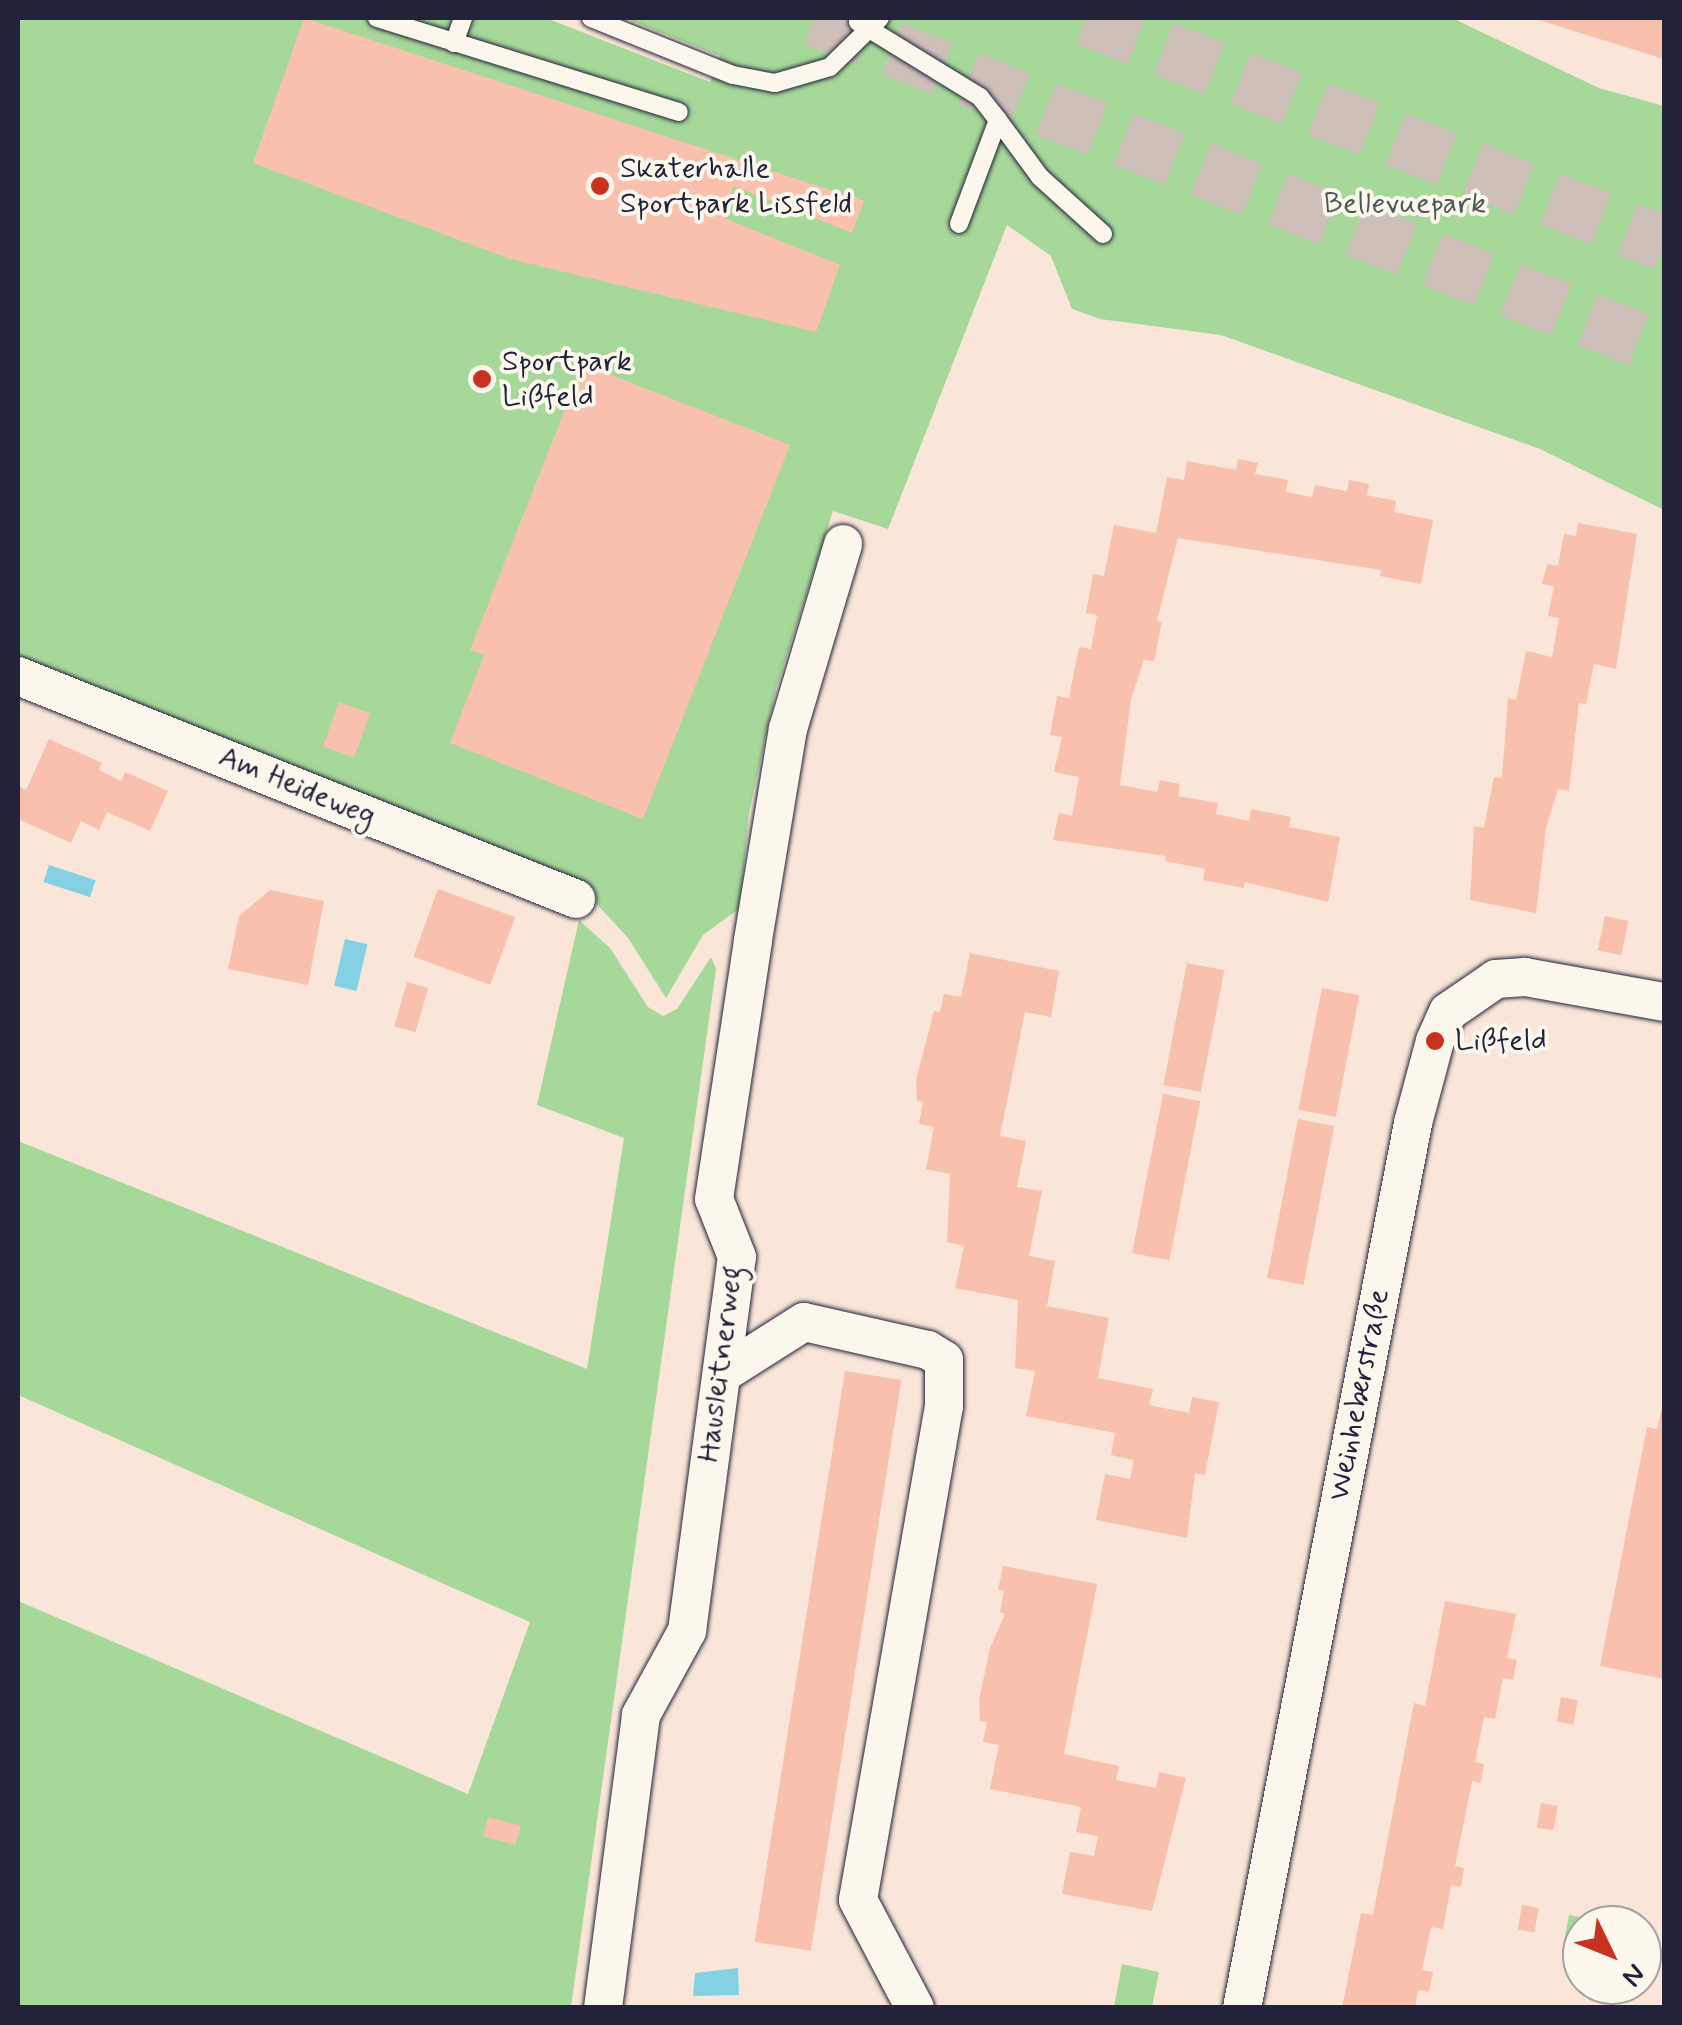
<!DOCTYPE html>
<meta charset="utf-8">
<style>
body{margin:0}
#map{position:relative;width:1682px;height:2025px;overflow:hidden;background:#fae6d9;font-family:Mynerve,sans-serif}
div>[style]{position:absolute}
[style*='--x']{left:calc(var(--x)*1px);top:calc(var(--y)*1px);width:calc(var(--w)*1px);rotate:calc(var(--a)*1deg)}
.green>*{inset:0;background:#a6d899}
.water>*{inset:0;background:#84d1e3;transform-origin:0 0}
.building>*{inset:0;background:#f8c0ad;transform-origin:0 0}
.highway-tunnel>*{height:55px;margin-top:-27.5px;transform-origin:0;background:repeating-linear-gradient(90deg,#cfbfb9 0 55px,transparent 0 83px)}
.roads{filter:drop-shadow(0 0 2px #22223b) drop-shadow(0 0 2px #22223b)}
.lane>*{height:18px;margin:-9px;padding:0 9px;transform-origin:9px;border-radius:9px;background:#fbf7ec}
.street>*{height:38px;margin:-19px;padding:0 19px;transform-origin:19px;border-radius:19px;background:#fbf7ec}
.dots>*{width:28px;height:28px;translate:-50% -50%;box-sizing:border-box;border:5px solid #fbf7ec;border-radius:50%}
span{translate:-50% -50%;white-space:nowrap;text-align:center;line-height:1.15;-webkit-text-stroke:8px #fbf7ec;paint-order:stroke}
.poi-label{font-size:30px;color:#22223b}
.left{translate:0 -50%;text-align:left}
.park-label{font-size:30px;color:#4a5957}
.street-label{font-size:30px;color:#22223b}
.frame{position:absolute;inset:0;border:20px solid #22223b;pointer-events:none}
.north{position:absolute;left:1562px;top:1905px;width:100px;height:100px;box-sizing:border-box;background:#fbf7ec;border:2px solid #a4a2a5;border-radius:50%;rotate:133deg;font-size:28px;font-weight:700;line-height:40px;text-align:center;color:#22223b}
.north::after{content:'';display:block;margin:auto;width:35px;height:45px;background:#c8321e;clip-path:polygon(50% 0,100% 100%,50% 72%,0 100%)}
</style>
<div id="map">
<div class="green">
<i style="clip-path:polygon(18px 18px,546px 18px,710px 82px,720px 56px,624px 18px,1452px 18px,1599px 88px,1664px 106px,1664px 510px,1540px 449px,1221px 335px,1100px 319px,1072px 309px,1051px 256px,1007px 225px,888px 529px,833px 511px,776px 689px,749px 813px,740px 908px,703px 935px,666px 998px,628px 938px,582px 888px,18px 662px)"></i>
<i style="clip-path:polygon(579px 920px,610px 948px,648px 1007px,663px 1016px,677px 1009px,711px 957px,716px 969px,571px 2007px,18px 2007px,18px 1601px,468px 1794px,530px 1622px,18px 1395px,18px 1141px,587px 1369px,624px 1138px,537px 1105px)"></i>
<i style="clip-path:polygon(1569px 1915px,1610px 1923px,1582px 1925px,1582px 1956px,1562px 1952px)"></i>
<i style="clip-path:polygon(1122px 1964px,1159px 1972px,1152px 2007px,1114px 2007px)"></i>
</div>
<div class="water">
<i style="left:49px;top:865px;width:49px;height:18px;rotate:18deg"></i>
<i style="left:345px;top:939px;width:23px;height:48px;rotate:13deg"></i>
<i style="clip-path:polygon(738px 1968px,739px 1995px,693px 1996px,695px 1973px)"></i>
</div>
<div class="building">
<i style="clip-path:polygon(304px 18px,864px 201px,852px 233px,733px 186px,724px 218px,840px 265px,816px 332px,510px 259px,253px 163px)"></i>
<i style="clip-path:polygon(1532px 18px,1664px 18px,1664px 59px)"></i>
<i style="clip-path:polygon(583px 364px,790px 445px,643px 819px,450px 743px,484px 655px,470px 650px)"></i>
<i style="clip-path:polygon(1238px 459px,1258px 463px,1255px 474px,1288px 480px,1286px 492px,1312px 497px,1315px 485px,1347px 491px,1349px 480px,1369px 484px,1367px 495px,1396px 501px,1394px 512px,1433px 520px,1421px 584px,1380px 576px,1381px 570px,1178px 538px,1157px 621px,1162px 622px,1154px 661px,1144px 660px,1131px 699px,1120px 785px,1157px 792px,1160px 780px,1180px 784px,1178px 796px,1218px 803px,1216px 814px,1249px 821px,1251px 809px,1291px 817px,1289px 827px,1340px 837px,1328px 902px,1245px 882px,1244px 888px,1203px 880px,1205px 869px,1165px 861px,1166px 856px,1053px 840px,1059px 813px,1072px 816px,1079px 777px,1054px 772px,1062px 737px,1050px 735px,1057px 696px,1069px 698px,1079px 647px,1091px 649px,1097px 615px,1086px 613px,1093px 574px,1104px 576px,1114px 525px,1156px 533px,1167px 477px,1184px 480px,1187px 461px,1236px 470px)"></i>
<i style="clip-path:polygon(1578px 523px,1637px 534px,1616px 669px,1594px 664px,1586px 704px,1579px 703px,1569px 791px,1558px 789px,1546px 828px,1536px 913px,1470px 900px,1474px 826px,1484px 828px,1494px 777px,1502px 778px,1508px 698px,1516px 700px,1526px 651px,1552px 657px,1559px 618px,1548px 616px,1554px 586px,1542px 584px,1547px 564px,1558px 566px,1564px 534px,1576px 536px)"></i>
<i style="left:339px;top:702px;width:33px;height:47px;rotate:20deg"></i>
<i style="clip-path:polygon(49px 739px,102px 763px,99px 770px,121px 781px,125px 772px,168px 791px,150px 831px,107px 812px,99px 830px,81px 821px,71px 843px,18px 819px,18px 786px,26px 790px)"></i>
<i style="left:438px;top:889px;width:82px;height:72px;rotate:20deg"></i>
<i style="clip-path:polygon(270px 890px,324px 901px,308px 985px,228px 969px,239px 916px)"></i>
<i style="left:1605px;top:916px;width:24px;height:35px;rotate:12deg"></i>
<i style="clip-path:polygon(970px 953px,1059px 971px,1051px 1017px,1025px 1012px,1000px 1136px,1026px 1141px,1017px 1187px,1042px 1191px,1029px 1256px,1055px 1261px,1047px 1306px,1109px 1318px,1098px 1378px,1153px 1389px,1149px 1405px,1189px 1413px,1192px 1397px,1219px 1402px,1205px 1475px,1195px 1473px,1187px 1538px,1096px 1520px,1105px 1474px,1130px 1479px,1134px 1460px,1111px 1455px,1115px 1433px,1026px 1416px,1035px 1371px,1015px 1368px,1018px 1300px,955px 1288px,964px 1246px,947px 1242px,950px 1174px,926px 1169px,934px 1127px,919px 1124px,923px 1102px,917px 1101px,916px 1080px,934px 1011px,940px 1012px,944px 994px,961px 997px)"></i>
<i style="left:1187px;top:963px;width:38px;height:124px;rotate:11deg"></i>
<i style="left:407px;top:982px;width:22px;height:46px;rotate:16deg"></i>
<i style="left:1322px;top:988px;width:38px;height:124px;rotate:11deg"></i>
<i style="left:1163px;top:1094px;width:38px;height:162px;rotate:11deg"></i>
<i style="left:1298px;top:1119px;width:37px;height:162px;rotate:11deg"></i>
<i style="left:845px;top:1371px;width:57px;height:578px;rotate:9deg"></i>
<i style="clip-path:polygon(1664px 1399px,1664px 1679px,1600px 1666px,1647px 1427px,1657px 1429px)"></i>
<i style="clip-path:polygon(1003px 1566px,1097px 1584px,1064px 1754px,1119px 1766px,1116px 1780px,1156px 1788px,1159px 1772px,1186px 1778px,1152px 1911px,1062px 1894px,1070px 1852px,1094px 1856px,1098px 1836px,1076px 1832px,1081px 1807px,990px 1789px,999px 1745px,983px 1742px,987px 1722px,980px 1721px,979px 1700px,990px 1648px,1005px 1614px,1000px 1612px,1004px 1591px,998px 1590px)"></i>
<i style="clip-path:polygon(1445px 1601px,1516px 1614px,1507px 1658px,1517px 1660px,1513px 1680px,1503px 1678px,1495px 1719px,1484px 1717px,1475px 1762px,1484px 1764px,1481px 1783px,1472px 1781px,1455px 1866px,1464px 1868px,1461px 1887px,1451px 1885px,1443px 1929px,1431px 1927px,1422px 1970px,1433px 1972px,1429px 1992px,1418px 1990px,1415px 2008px,1342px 2008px,1361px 1913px,1373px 1915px,1414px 1703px,1425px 1706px)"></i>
<i style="left:1561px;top:1697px;width:17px;height:25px;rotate:10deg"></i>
<i style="left:1541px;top:1803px;width:17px;height:25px;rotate:10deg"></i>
<i style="left:488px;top:1817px;width:34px;height:20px;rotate:15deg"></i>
<i style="left:1522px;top:1905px;width:17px;height:25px;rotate:10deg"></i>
</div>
<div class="highway-tunnel">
<i style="--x:814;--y:18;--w:912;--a:21.28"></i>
<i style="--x:1086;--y:18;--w:620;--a:21.27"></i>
</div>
<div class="roads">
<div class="lane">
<i style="--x:377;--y:18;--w:316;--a:17.3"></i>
<i style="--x:591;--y:18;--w:153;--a:21.9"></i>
<i style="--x:733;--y:75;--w:43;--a:10.8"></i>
<i style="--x:775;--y:83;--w:57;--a:-16.2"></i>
<i style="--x:830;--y:67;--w:70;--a:-44.4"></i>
<i style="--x:858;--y:22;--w:143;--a:31.6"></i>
<i style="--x:980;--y:97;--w:29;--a:52"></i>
<i style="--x:998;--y:120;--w:111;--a:110.6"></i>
<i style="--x:454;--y:43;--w:27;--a:-70"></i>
<i style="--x:998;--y:120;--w:71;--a:53.6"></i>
<i style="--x:1040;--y:177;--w:85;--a:42.1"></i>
</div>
<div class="street">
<i style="--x:18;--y:676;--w:601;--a:21.78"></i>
<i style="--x:722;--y:1374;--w:97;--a:-32.4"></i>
<i style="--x:804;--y:1322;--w:127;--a:12.7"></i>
<i style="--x:928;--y:1350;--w:19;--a:32"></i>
<i style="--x:944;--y:1360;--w:46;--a:90"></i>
<i style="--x:944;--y:1406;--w:501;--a:99.88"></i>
<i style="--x:858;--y:1900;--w:122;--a:62.2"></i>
<i style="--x:603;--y:2008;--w:295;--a:-82.6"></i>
<i style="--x:641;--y:1715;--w:96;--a:-61.3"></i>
<i style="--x:687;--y:1631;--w:377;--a:-82.4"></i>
<i style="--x:737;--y:1257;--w:62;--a:-111.6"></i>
<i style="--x:714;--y:1199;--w:262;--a:-81.4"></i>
<i style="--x:753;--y:940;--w:214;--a:-80.6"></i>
<i style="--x:788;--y:729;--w:193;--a:-73.4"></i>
<i style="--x:1242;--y:2008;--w:901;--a:-79.06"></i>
<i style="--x:1413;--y:1123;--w:85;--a:-75"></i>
<i style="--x:1435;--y:1041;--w:32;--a:-66"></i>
<i style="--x:1448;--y:1012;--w:58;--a:-34.5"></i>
<i style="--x:1496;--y:979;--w:29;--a:-4"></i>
<i style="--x:1525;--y:977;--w:141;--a:10.2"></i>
</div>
</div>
<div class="dots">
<i style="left:600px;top:186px;background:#c8321e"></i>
<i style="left:482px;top:379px;background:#c8321e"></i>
<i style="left:1435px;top:1041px;background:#c8321e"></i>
</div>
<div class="poi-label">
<span class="left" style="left:620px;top:186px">Skaterhalle<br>Sportpark Lissfeld</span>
<span class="left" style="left:502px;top:379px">Sportpark<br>Lißfeld</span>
<span class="left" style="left:1455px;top:1041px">Lißfeld</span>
</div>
<div class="park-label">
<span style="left:1405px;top:204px">Bellevuepark</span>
</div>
<div class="street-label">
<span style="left:297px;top:787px;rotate:22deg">Am Heideweg</span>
<span style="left:721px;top:1364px;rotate:-83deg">Hausleitnerweg</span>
<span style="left:1360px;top:1395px;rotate:-79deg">Weinheberstraße</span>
</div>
<div class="frame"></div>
<div class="north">N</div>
</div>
